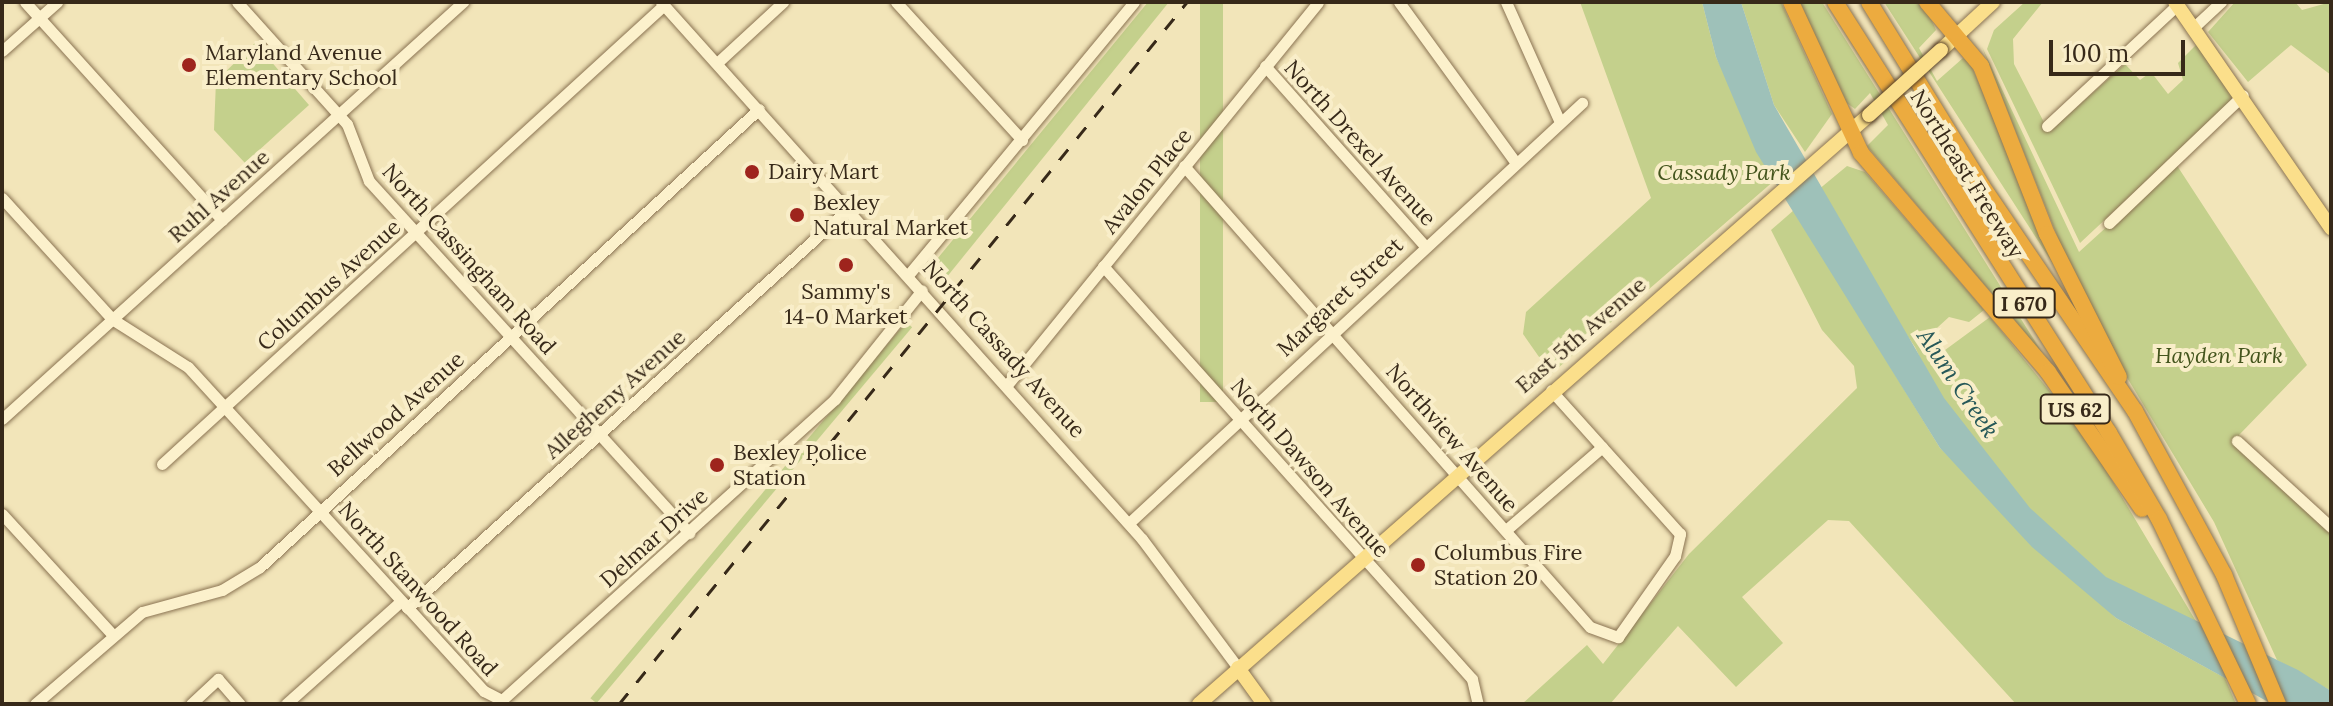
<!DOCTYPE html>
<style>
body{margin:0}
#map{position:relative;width:2333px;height:706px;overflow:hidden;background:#f2e5b9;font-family:Lora,serif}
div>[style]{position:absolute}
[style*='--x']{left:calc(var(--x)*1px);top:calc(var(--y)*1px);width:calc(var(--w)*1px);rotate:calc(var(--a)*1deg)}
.green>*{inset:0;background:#c4d08c;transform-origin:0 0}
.water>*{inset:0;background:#9ec1b9}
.roads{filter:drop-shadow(0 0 2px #8a7352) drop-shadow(0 0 2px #8a7352)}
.minor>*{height:11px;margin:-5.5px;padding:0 5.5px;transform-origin:5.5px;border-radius:5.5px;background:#fcf1cc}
.major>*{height:14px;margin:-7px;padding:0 7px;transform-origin:7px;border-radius:7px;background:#fbdf8b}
.highway>*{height:16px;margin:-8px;padding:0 8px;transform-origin:8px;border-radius:8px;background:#ecab3f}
.rail>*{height:3px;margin-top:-1.5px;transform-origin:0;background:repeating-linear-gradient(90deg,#372919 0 14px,transparent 0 28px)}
.bridges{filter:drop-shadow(0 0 2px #564028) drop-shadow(0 0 2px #564028)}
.major-bridge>*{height:14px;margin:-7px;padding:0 7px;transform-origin:7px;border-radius:7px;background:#fbdf8b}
.dots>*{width:22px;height:22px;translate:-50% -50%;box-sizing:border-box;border:4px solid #f9eec9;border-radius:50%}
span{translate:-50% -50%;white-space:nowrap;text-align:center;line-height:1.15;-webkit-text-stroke:8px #f9eec9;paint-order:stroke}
.shield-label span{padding:2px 6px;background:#f9eec9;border:2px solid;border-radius:6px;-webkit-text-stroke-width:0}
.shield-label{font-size:20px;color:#372919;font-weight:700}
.poi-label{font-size:22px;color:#372919}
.left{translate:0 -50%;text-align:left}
.street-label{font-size:22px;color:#372919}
.park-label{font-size:22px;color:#44551d;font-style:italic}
.water-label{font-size:24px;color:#265858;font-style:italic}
.frame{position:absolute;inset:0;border:4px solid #372919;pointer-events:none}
.scale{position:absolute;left:2049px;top:40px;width:136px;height:36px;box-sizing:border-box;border:4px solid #372919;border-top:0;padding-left:10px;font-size:24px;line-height:28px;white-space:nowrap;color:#372919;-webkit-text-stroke:6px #f9eec9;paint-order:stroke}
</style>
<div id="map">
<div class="green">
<i style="clip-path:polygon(1148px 2px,1169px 2px,946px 278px,934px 280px,933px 264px)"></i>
<i style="left:1200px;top:2px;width:23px;height:400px"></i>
<i style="clip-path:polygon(1580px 2px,1702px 2px,1716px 57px,1775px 180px,1551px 374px,1523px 334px,1526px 312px,1651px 198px)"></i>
<i style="clip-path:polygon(1741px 2px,1781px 2px,1832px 114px,1805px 152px,1774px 105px)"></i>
<i style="clip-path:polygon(1799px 2px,1822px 2px,2043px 354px,1867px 146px,1888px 125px,1870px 93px,1855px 109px,1844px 101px)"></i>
<i style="clip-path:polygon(1884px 2px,1917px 2px,1931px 19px,1936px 30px,1919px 48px,1937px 81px,1963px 58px,1971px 65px,2064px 281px)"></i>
<i style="clip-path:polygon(2025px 2px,2043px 2px,2013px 39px,2014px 64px,2049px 132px,2125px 64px,2140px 80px,2151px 72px,2168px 94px,2183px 80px,2178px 63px,2197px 44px,2235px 98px,2080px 243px,1987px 49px,1994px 30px)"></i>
<i style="clip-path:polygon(2235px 2px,2295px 2px,2302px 10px,2331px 2px,2331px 75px,2291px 45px,2248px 82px,2208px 32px)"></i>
<i style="clip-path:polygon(255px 43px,309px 105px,245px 163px,214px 130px,216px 81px)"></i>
<i style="clip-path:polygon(1982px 47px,2079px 252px,2176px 164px,2307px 365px,2239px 435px,2331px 521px,2331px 691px,2277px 660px,2214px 522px,2111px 351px,2068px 263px)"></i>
<i style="clip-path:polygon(1847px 166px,1865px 172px,1984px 310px,1969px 322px,1949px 317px,1927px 337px,1941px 353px,1990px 317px,2085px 435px,2197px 623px,2094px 587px,1954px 431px,1915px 347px,1812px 195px)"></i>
<i style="clip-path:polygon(1794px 210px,1940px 448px,2116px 618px,2225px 678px,2236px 704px,2016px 704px,1849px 521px,1828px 520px,1742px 597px,1783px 643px,1736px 687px,1678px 626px,1610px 704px,1522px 704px,1587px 645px,1603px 664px,1689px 554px,1857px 388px,1854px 366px,1822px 330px,1771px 230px)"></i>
<i style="left:906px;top:322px;width:8px;height:491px;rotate:40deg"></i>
</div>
<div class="water">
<i style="clip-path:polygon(1702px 2px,1741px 2px,1774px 105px,1944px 398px,2030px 508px,2106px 577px,2298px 670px,2331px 691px,2331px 704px,2272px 704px,2116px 618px,2032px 547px,1940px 448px,1756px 152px,1716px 57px)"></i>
</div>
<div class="roads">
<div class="minor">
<i style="--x:25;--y:2;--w:294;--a:47.9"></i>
<i style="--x:237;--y:2;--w:164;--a:48"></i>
<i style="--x:347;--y:124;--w:61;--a:68.9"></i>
<i style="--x:369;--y:181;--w:476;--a:47.7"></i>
<i style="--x:661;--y:2;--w:721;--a:48.15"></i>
<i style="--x:1142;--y:539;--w:161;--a:53.3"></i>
<i style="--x:896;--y:2;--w:187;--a:47.6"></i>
<i style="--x:1399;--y:2;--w:199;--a:54"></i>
<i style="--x:1506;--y:2;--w:132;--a:65.8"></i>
<i style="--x:2194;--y:27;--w:37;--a:-43"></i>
<i style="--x:2;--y:51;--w:74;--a:-41.7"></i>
<i style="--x:717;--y:63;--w:90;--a:-42.7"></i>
<i style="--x:1265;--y:66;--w:241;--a:48.4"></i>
<i style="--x:2047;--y:126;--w:178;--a:-42.9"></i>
<i style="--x:1184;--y:166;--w:614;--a:48.63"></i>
<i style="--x:1590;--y:627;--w:30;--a:20"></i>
<i style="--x:1618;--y:637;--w:99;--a:-54.9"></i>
<i style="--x:1675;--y:556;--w:23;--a:-77"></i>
<i style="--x:1680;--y:534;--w:193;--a:-131.9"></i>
<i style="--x:2;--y:198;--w:164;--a:47.7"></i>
<i style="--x:112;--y:319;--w:90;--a:32.3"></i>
<i style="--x:188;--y:367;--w:439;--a:47.6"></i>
<i style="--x:484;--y:691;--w:20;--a:27"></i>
<i style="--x:502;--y:700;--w:449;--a:-42.1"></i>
<i style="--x:835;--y:399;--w:139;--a:-51.4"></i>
<i style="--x:2109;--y:223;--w:185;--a:-43.7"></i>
<i style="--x:1103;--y:266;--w:554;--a:48.22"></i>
<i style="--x:1472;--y:679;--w:26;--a:77"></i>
<i style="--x:909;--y:274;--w:353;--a:-50.4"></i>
<i style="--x:1007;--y:385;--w:493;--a:-50.9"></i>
<i style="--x:2;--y:419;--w:622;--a:-42.13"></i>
<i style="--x:2237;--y:441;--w:127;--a:42.5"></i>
<i style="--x:162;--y:464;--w:680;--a:-42.44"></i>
<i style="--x:2;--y:514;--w:164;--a:47.5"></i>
<i style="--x:1129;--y:523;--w:618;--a:-42.84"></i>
<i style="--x:1506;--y:530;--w:127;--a:-40.8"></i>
<i style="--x:407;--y:608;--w:596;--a:-42.14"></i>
<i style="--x:35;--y:704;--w:141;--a:-40.7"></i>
<i style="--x:142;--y:612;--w:83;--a:-15.4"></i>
<i style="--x:222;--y:590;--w:44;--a:-31.2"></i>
<i style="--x:260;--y:567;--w:677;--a:-42.55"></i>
<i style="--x:191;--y:704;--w:37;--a:-43"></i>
<i style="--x:218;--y:679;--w:33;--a:49"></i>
<i style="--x:286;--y:704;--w:154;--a:-41.8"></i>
</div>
<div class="major">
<i style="--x:2175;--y:2;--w:275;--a:55.4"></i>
<i style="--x:1941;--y:50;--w:71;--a:-42.7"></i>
<i style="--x:1238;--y:668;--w:44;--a:54.2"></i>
<i style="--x:1199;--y:704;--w:892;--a:-41.32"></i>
</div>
<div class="highway">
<i style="--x:1791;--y:2;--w:166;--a:65.1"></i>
<i style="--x:1861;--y:153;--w:288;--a:49.5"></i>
<i style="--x:2048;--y:372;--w:166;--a:55.5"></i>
<i style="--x:1835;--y:2;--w:511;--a:57.55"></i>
<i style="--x:2109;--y:433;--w:99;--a:59.8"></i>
<i style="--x:2159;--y:519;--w:205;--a:64.3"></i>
<i style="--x:1869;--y:2;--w:216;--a:58.4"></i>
<i style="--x:1982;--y:186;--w:272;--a:55.8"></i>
<i style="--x:2135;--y:411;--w:187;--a:61.5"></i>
<i style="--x:2224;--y:575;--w:140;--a:67.3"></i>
<i style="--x:1927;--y:2;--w:84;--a:49.8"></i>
<i style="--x:1981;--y:66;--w:180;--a:68.6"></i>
<i style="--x:2047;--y:234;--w:160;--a:63.3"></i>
</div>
</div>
<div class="rail">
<i style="--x:619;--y:704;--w:903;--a:-51.02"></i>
</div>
<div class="bridges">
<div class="major-bridge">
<i style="--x:1869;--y:115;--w:97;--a:-42.1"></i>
</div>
</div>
<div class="dots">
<i style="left:189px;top:65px;background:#9e241d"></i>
<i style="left:752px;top:172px;background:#9e241d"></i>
<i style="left:797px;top:215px;background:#9e241d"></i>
<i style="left:846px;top:265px;background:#9e241d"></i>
<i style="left:717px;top:465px;background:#9e241d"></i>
<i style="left:1418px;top:565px;background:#9e241d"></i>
</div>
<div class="shield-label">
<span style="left:2024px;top:303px">I 670</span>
<span style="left:2075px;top:409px">US 62</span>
</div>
<div class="poi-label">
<span class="left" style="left:205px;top:65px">Maryland Avenue<br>Elementary School</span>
<span class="left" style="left:768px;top:172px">Dairy Mart</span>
<span class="left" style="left:813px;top:215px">Bexley<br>Natural Market</span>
<span style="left:846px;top:304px">Sammy's<br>14-0 Market</span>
<span class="left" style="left:733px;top:465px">Bexley Police<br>Station</span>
<span class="left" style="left:1434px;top:565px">Columbus Fire<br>Station 20</span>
</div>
<div class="street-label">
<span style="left:1360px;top:143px;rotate:48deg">North Drexel Avenue</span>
<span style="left:1967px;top:174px;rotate:58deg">Northeast Freeway</span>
<span style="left:1147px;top:181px;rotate:-51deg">Avalon Place</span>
<span style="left:219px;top:196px;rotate:-42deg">Ruhl Avenue</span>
<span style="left:469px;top:259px;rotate:48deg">North Cassingham Road</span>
<span style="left:329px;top:285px;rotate:-42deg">Columbus Avenue</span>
<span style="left:1340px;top:297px;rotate:-43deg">Margaret Street</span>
<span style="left:1581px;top:335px;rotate:-41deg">East 5th Avenue</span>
<span style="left:1004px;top:349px;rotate:48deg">North Cassady Avenue</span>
<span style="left:615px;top:394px;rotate:-42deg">Allegheny Avenue</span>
<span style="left:396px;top:414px;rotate:-42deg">Bellwood Avenue</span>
<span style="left:1452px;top:438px;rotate:49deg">Northview Avenue</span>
<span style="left:1310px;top:468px;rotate:49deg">North Dawson Avenue</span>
<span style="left:654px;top:538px;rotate:-42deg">Delmar Drive</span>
<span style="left:418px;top:589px;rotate:48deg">North Stanwood Road</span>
</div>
<div class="park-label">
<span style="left:1724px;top:173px">Cassady Park</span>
<span style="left:2219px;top:356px">Hayden Park</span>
</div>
<div class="water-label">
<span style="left:1958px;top:383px;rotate:56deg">Alum Creek</span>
</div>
<div class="frame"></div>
<div class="scale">100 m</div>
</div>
